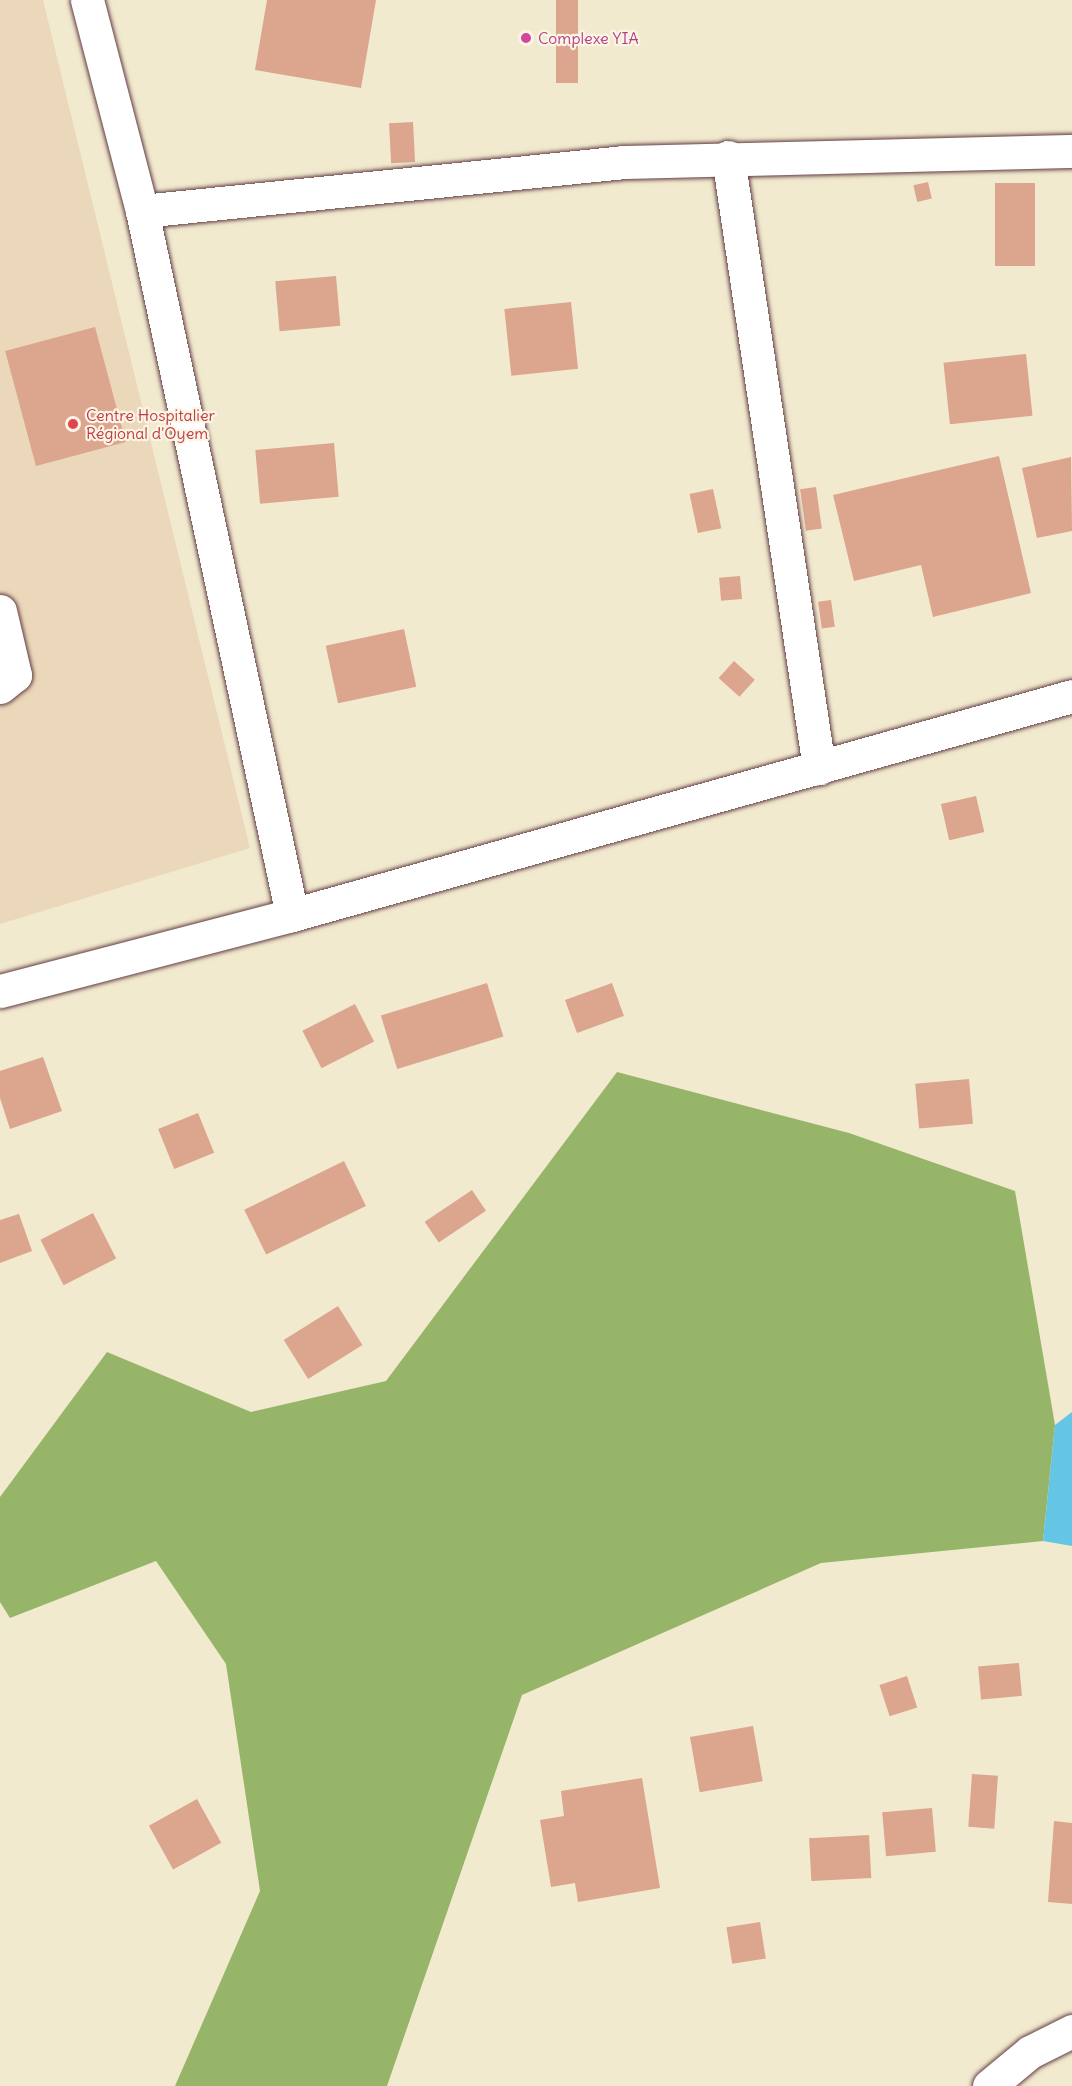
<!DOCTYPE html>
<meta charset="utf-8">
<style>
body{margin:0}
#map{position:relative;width:1072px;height:2086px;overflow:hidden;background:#f2eacf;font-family:Delius,sans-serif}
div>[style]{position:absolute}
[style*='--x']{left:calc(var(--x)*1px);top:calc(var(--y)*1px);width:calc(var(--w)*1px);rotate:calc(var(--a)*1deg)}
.built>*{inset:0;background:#ebd8ba}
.forest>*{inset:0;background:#96b568}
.water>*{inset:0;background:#65c5e4}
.building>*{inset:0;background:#dba58e;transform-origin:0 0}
.roads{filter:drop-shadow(0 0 2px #633d44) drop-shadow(0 0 2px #633d44)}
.minor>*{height:33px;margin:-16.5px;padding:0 16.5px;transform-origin:16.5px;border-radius:16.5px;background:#fff}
.major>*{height:33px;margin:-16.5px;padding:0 16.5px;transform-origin:16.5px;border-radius:16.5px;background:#fff}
.dots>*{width:16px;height:16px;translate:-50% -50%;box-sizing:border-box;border:3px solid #fcf5e5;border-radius:50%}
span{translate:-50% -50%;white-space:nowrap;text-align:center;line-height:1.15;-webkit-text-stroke:4.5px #fcf5e5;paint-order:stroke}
.hotel-label{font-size:16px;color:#b23c85}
.left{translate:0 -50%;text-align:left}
.health-label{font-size:16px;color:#be3a42}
</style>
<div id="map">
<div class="built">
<i style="clip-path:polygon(0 0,43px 0,250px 848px,0 924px)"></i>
</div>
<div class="forest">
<i style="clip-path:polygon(617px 1072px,849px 1133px,1015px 1191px,1055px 1425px,1043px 1541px,821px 1563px,522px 1695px,387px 2086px,175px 2086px,260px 1891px,226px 1664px,156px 1561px,10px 1618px,0 1602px,0 1497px,107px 1352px,251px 1412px,386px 1381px)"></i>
</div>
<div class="water">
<i style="clip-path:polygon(1072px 1412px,1072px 1546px,1043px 1541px,1055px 1425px)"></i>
</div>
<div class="building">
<i style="clip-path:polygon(267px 0,376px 0,361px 88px,255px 70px)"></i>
<i style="left:556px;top:0;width:22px;height:83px"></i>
<i style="left:413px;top:122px;width:40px;height:24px;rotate:87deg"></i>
<i style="left:928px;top:182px;width:17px;height:15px;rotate:77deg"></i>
<i style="left:995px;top:183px;width:40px;height:83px"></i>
<i style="left:336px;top:276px;width:50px;height:61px;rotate:85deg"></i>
<i style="left:571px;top:302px;width:67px;height:67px;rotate:84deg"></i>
<i style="left:95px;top:327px;width:119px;height:93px;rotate:75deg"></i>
<i style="left:1026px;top:354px;width:62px;height:83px;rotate:84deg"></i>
<i style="left:334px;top:443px;width:54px;height:79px;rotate:85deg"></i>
<i style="clip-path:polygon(999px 456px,1031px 593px,933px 617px,921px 565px,854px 581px,833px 495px)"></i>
<i style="clip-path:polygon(1071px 457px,1072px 531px,1037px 538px,1022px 468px)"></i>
<i style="left:816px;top:487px;width:42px;height:16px;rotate:82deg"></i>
<i style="left:713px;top:489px;width:40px;height:24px;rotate:78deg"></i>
<i style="left:740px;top:576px;width:23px;height:21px;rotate:85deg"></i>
<i style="left:831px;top:600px;width:27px;height:13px;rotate:82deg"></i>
<i style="left:404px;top:629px;width:59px;height:80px;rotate:78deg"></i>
<i style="left:734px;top:661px;width:28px;height:23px;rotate:42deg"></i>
<i style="left:976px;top:796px;width:37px;height:36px;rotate:77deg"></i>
<i style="left:487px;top:983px;width:56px;height:111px;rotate:73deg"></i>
<i style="left:612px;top:983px;width:35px;height:50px;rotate:70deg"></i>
<i style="left:355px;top:1004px;width:42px;height:59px;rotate:63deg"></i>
<i style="clip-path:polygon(43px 1057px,62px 1111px,10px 1129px,0 1098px,0 1071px)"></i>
<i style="left:969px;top:1079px;width:45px;height:54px;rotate:85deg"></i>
<i style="left:198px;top:1113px;width:43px;height:43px;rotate:68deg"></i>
<i style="left:344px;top:1161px;width:50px;height:111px;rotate:64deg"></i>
<i style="left:472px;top:1190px;width:25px;height:57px;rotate:56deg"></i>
<i style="left:93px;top:1213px;width:51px;height:59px;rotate:63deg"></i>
<i style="clip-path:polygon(19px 1214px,32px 1251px,0 1263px,0 1220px)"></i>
<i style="left:338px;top:1306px;width:46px;height:64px;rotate:58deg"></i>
<i style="left:1019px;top:1663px;width:33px;height:41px;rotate:85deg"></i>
<i style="left:907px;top:1676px;width:33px;height:29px;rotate:72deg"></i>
<i style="left:753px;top:1726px;width:56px;height:64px;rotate:80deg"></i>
<i style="left:972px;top:1774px;width:26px;height:53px;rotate:4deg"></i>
<i style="clip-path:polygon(642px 1778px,660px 1888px,578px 1902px,575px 1883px,551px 1887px,540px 1820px,564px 1816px,561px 1791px)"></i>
<i style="left:197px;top:1799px;width:50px;height:55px;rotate:61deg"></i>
<i style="left:932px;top:1808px;width:44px;height:50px;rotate:85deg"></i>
<i style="clip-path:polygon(1054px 1821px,1072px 1823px,1072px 1904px,1048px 1902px)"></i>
<i style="left:869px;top:1835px;width:43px;height:60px;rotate:87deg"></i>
<i style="left:760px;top:1922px;width:37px;height:34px;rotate:81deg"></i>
</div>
<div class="roads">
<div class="minor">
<i style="--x:87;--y:0;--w:218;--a:75.4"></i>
<i style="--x:142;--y:211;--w:720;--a:77.97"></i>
<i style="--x:728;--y:157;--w:618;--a:81.53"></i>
<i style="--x:142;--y:211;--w:482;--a:-5.8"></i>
<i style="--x:622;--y:162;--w:450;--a:-1.4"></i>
<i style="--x:0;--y:611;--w:66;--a:76.8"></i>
<i style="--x:15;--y:675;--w:19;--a:141"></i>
<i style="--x:989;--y:2086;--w:53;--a:-39.7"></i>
<i style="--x:1030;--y:2052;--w:47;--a:-26.6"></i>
</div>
<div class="major">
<i style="--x:0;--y:991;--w:302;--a:-14.6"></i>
<i style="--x:292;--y:915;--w:810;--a:-15.68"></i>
</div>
</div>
<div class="dots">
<i style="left:526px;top:38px;background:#d1479c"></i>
<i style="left:73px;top:424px;background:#e0444e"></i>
</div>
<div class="hotel-label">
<span class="left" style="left:538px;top:38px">Complexe YIA</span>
</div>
<div class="health-label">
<span class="left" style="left:86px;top:424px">Centre Hospitalier<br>Régional d'Oyem</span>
</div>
</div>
